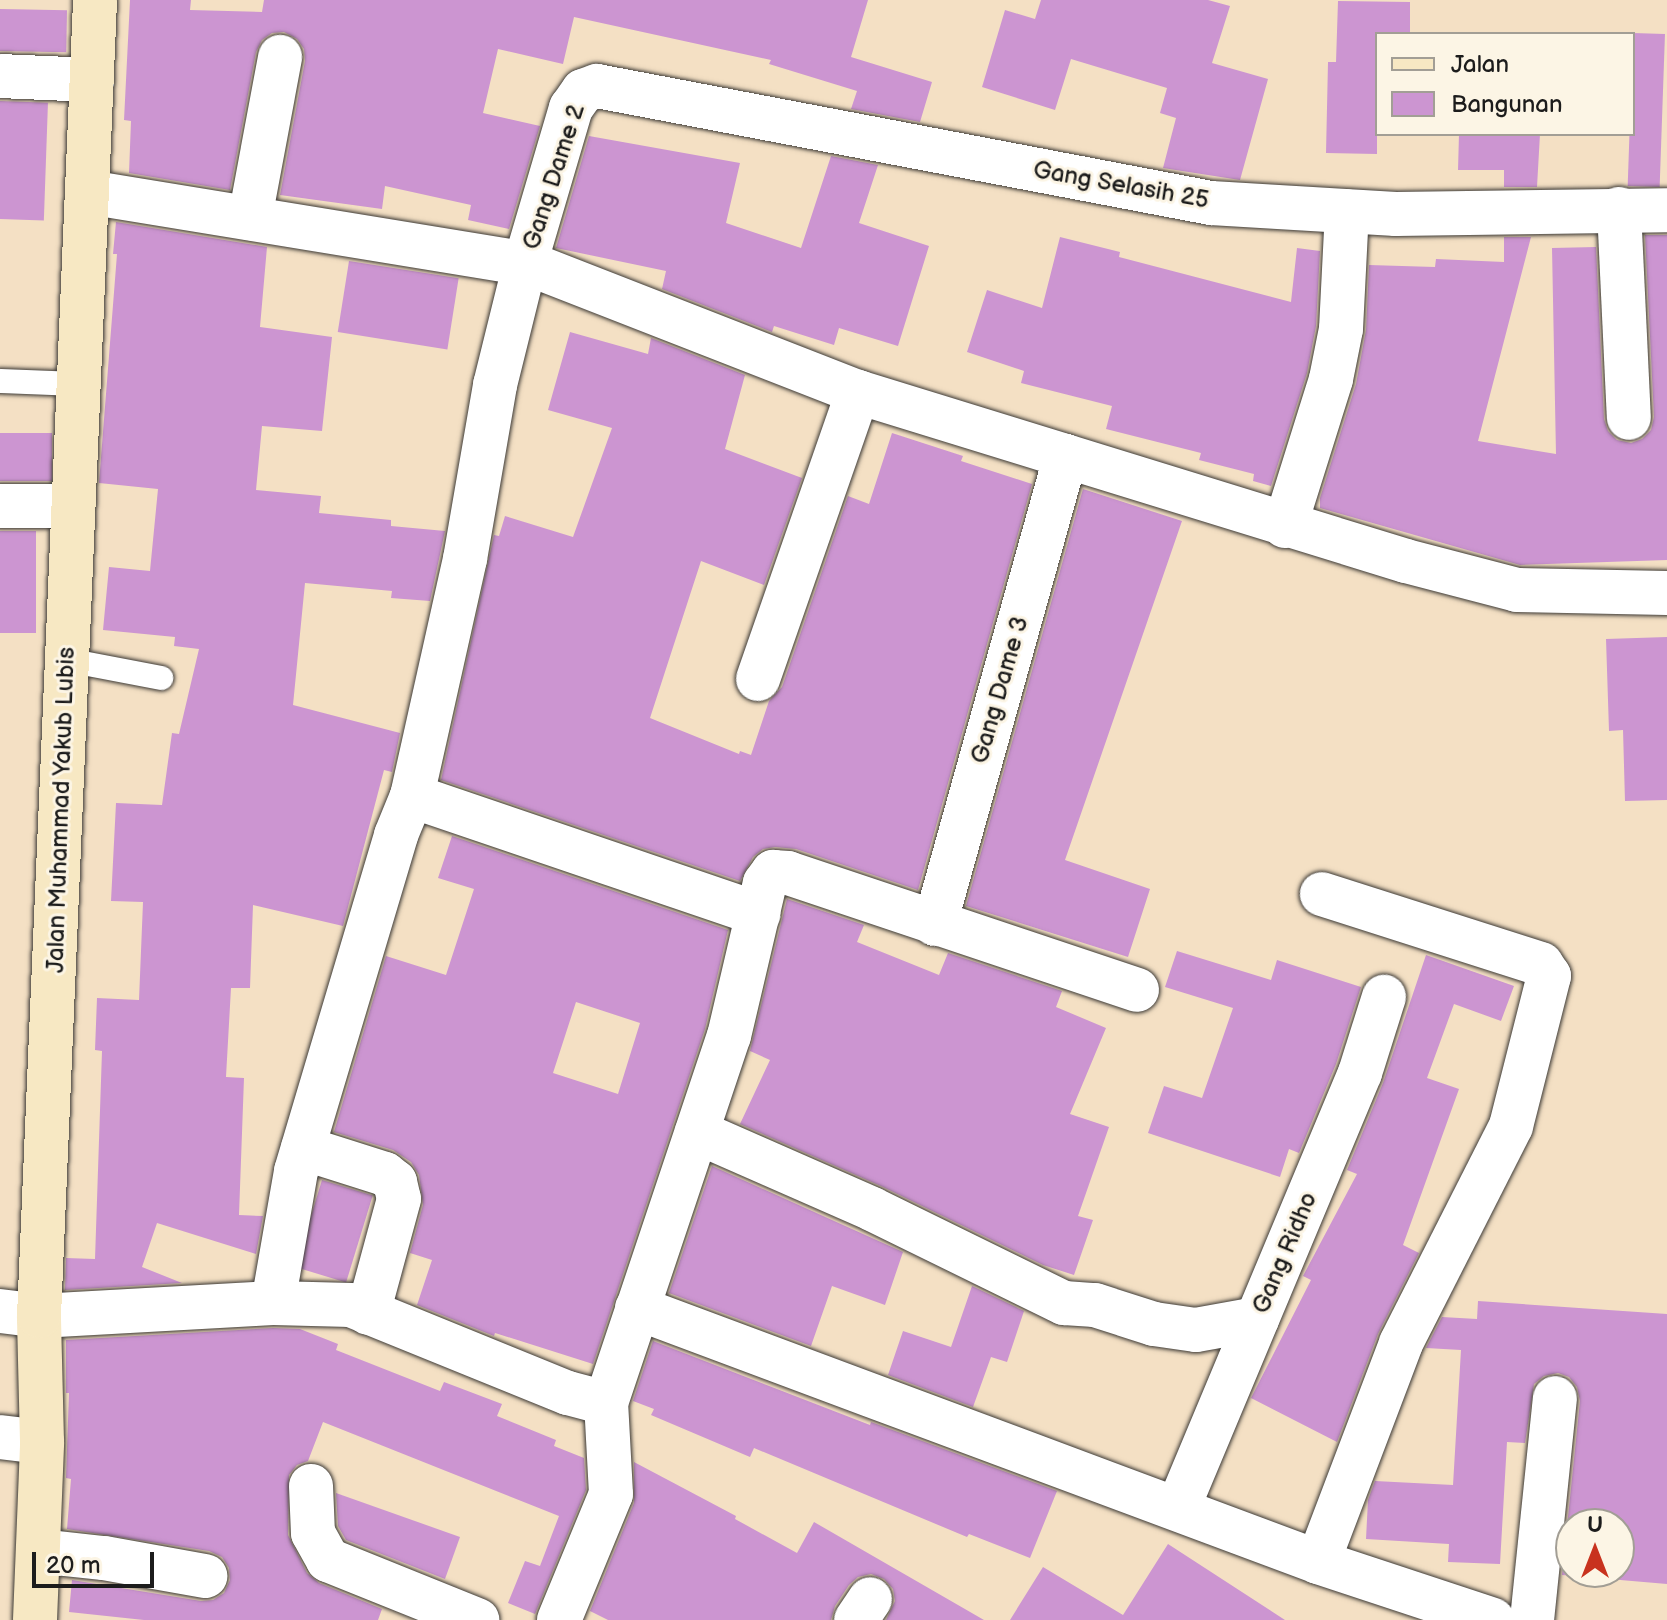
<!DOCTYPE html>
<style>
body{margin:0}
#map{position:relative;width:1667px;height:1620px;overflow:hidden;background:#f4e0c4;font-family:"Balsamiq Sans",sans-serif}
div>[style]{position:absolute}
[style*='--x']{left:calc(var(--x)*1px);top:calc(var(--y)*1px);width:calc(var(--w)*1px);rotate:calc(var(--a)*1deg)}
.building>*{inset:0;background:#cc95d1;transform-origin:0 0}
.roads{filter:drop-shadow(0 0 2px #3c3935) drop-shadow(0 0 2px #3c3935)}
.service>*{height:24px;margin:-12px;padding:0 12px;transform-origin:12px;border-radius:12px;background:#fff}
.minor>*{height:44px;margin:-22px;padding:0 22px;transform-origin:22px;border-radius:22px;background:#fff}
.secondary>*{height:44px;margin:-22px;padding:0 22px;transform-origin:22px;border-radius:22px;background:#f7e8c3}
span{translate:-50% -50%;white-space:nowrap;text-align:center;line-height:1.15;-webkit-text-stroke:6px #fcf5e5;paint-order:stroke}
.street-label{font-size:24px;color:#1c1c1c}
.legend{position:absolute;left:1375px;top:32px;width:260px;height:104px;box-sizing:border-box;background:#fcf5e5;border:2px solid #a29e95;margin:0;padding:10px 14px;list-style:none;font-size:24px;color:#1c1c1c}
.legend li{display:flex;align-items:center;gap:16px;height:40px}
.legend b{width:40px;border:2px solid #a29e95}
.north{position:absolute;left:1555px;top:1508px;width:80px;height:80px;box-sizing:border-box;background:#fcf5e5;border:2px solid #a29e95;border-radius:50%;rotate:0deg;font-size:22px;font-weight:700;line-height:32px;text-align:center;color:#1c1c1c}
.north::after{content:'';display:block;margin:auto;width:28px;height:36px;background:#c8321e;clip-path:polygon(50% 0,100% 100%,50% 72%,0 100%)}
.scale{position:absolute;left:32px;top:1552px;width:122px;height:36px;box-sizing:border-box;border:4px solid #1c1c1c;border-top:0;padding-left:10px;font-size:24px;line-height:28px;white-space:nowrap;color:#1c1c1c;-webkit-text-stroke:6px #fcf5e5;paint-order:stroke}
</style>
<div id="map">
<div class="building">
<i style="clip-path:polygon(130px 0,191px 0,190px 10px,262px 12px,264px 0,868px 0,851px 57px,932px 82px,920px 122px,851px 109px,857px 91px,769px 64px,771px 60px,574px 17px,563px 64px,498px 49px,483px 113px,540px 126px,509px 229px,468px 220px,471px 205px,385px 186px,382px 209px,280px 195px,305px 61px,304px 49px,297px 39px,284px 32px,272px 33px,262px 40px,256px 52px,230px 190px,129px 173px,131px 121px,124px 120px)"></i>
<i style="clip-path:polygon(1041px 0,1208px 0,1230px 6px,1212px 63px,1268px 79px,1240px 180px,1163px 168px,1176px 118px,1160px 113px,1167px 88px,1071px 59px,1055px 110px,982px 87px,1005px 10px,1035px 19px)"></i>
<i style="clip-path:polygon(1338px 1px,1410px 2px,1410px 34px,1377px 34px,1377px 154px,1326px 153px,1328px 62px,1336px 62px)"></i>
<i style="left:0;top:9px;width:67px;height:42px;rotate:1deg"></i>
<i style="left:1633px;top:33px;width:32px;height:153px;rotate:2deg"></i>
<i style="left:0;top:101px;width:48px;height:118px;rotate:2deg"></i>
<i style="clip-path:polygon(1459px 134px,1540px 134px,1537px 187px,1504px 187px,1504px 170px,1458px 170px)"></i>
<i style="clip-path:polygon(589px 136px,740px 163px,726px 223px,801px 248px,831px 156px,878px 165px,859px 223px,929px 246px,898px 346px,839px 328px,834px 345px,774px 326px,772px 332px,662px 289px,666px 271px,556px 248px)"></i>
<i style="clip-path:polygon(116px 222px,267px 247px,260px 327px,332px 337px,322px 431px,262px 426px,256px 490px,321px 496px,319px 513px,391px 520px,391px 526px,445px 531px,430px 601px,391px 598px,392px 591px,305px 583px,293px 705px,400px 733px,392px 772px,384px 770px,343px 926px,253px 905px,250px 988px,231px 988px,226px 1077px,244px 1078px,239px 1215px,263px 1216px,256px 1254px,157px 1223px,142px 1267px,182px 1283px,65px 1290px,66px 1258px,95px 1259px,102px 1051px,95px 1050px,97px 998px,139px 1000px,143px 902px,111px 901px,116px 803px,162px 805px,172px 733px,179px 734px,199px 649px,174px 646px,175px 637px,103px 630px,109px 567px,150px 571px,158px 489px,99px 483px,117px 254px,113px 254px)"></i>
<i style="clip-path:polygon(1645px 235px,1667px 235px,1667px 560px,1520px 565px,1320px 508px,1320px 498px,1356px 384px,1366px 330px,1369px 265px,1435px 267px,1436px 259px,1504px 262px,1504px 237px,1531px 237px,1478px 441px,1556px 454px,1552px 248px,1596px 247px,1604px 419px,1608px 431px,1617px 440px,1631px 443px,1642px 439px,1651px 430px,1654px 417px)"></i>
<i style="clip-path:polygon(1060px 237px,1120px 252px,1119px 257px,1291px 302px,1297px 248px,1320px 251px,1316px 326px,1307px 373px,1271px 486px,1253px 481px,1254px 474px,1199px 460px,1201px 453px,1106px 429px,1112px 406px,1021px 383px,1024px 371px,967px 352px,987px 290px,1042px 308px)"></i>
<i style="left:349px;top:261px;width:111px;height:72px;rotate:9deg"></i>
<i style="clip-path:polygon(570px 332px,648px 354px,651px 338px,745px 375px,725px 449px,802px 478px,764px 585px,701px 561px,650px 718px,739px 754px,740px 751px,751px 755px,769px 701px,782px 687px,848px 496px,869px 504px,892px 433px,963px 456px,961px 461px,1032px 484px,918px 890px,796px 849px,775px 847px,763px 849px,753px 857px,740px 881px,441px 780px,494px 535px,499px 536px,505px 516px,573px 537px,612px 428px,548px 410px)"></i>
<i style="left:0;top:433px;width:52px;height:48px"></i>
<i style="clip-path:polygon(1083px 489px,1182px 521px,1065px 860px,1150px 889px,1128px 957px,966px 906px)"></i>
<i style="left:0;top:531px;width:36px;height:102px"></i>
<i style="clip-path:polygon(1667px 637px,1667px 800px,1625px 801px,1623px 730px,1609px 731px,1606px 639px)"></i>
<i style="clip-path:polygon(evenodd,452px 836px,728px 930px,705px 1029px,593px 1364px,495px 1333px,494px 1336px,417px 1305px,432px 1260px,410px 1253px,423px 1205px,419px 1175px,411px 1162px,393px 1150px,334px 1132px,386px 956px,446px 975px,474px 889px,438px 878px,452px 836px,576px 1002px,640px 1023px,618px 1094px,553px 1073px,576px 1002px)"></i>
<i style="clip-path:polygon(787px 899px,864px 925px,857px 942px,939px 975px,948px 953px,1062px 991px,1056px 1007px,1106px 1028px,1070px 1114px,1109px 1127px,1078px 1216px,1093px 1220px,1074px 1275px,1043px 1265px,883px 1187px,740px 1124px,770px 1060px,750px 1051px)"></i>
<i style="clip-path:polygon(1177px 951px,1271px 980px,1277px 960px,1361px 987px,1336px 1064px,1299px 1153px,1289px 1149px,1280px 1177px,1148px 1133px,1164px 1086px,1202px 1098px,1233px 1008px,1165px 987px)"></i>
<i style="clip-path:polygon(1426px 955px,1514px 986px,1501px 1021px,1454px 1004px,1427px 1078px,1459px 1089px,1403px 1245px,1419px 1253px,1378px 1334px,1337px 1442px,1251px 1398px,1311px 1280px,1303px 1276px,1357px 1174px,1347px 1170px,1383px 1083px)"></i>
<i style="clip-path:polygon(712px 1166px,903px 1252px,885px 1305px,832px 1286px,811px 1346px,669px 1293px)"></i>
<i style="left:322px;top:1180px;width:53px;height:91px;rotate:17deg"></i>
<i style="clip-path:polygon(972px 1286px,1024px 1311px,1007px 1362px,991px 1357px,973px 1407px,888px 1375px,903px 1331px,951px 1347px)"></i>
<i style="clip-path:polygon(evenodd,1478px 1301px,1667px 1314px,1667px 1584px,1562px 1575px,1580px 1401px,1577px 1387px,1569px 1377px,1558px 1373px,1544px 1376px,1534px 1384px,1525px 1443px,1507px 1442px,1500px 1564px,1448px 1562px,1449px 1544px,1366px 1539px,1368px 1500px,1375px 1481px,1453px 1485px,1461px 1350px,1426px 1348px,1442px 1317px,1477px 1319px,1478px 1301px,1571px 1524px,1619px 1524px,1619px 1572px,1571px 1572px,1571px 1524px)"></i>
<i style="clip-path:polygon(273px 1328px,300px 1329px,338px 1344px,336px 1350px,440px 1391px,444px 1382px,502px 1404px,497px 1416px,556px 1440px,554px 1446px,584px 1458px,586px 1490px,535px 1614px,508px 1603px,525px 1561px,540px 1566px,559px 1516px,323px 1422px,308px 1461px,297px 1465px,289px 1475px,288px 1535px,307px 1573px,319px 1583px,382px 1609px,378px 1620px,144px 1620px,69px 1612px,72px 1580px,201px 1601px,213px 1600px,224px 1593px,230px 1580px,229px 1568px,222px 1557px,209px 1551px,67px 1529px,71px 1479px,66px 1478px,69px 1393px,66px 1393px,66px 1340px)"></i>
<i style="clip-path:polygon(653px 1341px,870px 1425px,871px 1422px,1057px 1491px,1030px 1558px,969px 1534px,967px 1537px,754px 1448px,750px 1457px,651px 1415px,654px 1409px,633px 1401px)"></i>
<i style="clip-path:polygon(634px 1462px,736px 1516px,735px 1519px,797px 1553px,814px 1522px,984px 1620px,886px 1620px,895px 1601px,893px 1589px,884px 1579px,871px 1574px,858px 1577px,849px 1585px,835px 1606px,831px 1620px,608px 1620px,590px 1611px,634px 1503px)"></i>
<i style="clip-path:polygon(336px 1493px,460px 1537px,445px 1579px,346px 1540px,338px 1526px)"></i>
<i style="clip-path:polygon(1168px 1544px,1285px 1620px,1010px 1620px,1043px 1567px,1123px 1615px)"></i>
</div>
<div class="roads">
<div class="service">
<i style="--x:0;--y:381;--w:78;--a:2.2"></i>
<i style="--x:67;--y:660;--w:96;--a:10.8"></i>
</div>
<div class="minor">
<i style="--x:0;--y:76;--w:92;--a:2.5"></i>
<i style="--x:88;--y:192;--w:450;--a:9.3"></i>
<i style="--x:532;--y:265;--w:350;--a:21.3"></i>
<i style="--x:858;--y:392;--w:573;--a:17.14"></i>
<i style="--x:1406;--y:561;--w:115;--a:14.6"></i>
<i style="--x:1517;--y:590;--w:150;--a:1.1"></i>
<i style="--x:1619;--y:209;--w:209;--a:87.3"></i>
<i style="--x:250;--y:218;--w:164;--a:-79.4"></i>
<i style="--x:0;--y:506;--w:73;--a:0"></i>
<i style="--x:1285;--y:526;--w:154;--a:-72.6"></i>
<i style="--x:1331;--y:379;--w:51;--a:-78.7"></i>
<i style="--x:1341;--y:329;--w:118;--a:-87.1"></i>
<i style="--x:758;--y:679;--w:304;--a:-70.8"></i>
<i style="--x:412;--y:796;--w:366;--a:18.8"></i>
<i style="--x:935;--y:924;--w:486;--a:-74.4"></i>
<i style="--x:697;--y:1132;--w:191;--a:23.7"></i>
<i style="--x:872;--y:1209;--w:214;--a:26.1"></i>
<i style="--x:1064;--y:1303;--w:31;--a:4"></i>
<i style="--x:1095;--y:1305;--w:62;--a:17.9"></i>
<i style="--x:1154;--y:1324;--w:42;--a:8.1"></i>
<i style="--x:1196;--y:1330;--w:62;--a:-10.2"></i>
<i style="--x:303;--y:1148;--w:86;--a:17.6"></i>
<i style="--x:385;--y:1174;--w:13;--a:39"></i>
<i style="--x:395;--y:1182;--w:17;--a:77"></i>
<i style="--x:399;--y:1199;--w:118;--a:105.2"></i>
<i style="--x:273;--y:1303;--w:134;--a:-80.1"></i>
<i style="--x:296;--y:1171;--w:351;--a:-73.4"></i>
<i style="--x:396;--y:835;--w:42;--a:-67.7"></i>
<i style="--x:412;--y:796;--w:243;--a:-77.4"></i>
<i style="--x:465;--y:559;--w:177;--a:-80.2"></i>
<i style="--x:495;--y:385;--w:125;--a:-76.1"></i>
<i style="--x:525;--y:264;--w:163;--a:-73.6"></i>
<i style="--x:571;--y:108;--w:21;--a:-55"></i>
<i style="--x:583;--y:91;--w:15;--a:-20"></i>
<i style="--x:597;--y:86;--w:625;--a:10.79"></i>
<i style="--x:1211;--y:203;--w:185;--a:3.4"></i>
<i style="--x:1396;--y:214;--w:271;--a:-0.8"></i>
<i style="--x:637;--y:1308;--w:727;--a:20.45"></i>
<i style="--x:1318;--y:1562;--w:184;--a:18.3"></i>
<i style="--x:0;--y:1311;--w:39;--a:7"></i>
<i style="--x:39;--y:1316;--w:234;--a:-3.2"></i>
<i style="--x:273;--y:1303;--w:78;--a:1.5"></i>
<i style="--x:351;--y:1305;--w:234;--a:22.1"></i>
<i style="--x:568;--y:1393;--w:39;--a:15"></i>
<i style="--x:0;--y:1437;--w:42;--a:6.8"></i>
<i style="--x:311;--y:1486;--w:47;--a:87.6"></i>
<i style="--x:313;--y:1533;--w:31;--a:61"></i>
<i style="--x:328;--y:1560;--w:161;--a:21.9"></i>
<i style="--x:1178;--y:1508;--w:472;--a:-67.3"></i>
<i style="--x:1360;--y:1073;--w:80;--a:-72.5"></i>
<i style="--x:38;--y:1551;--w:66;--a:6.1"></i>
<i style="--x:104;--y:1558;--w:103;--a:10.1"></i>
<i style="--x:1318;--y:1562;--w:234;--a:-69.2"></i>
<i style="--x:1401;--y:1343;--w:243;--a:-63.1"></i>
<i style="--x:1511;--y:1126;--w:155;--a:-75.8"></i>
<i style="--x:1549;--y:976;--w:14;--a:-124"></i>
<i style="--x:1541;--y:964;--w:230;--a:-162.3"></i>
<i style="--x:559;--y:1620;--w:136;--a:-67.6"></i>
<i style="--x:611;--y:1494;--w:91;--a:-93.1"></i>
<i style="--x:606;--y:1403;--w:387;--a:-71.5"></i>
<i style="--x:729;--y:1036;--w:157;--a:-76.8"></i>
<i style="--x:765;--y:883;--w:14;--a:-54"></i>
<i style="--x:773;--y:872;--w:15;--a:4"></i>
<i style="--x:788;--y:873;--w:368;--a:18.5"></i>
<i style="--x:856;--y:1620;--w:25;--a:-56"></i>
<i style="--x:1532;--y:1620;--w:223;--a:-84.1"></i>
</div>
<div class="secondary">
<i style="--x:35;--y:1620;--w:178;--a:-87.7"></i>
<i style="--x:42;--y:1442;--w:126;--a:-91.4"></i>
<i style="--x:39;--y:1316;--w:1317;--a:-87.56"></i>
</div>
</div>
<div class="street-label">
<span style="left:554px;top:177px;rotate:-72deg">Gang Dame 2</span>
<span style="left:1121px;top:185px;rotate:10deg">Gang Selasih 25</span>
<span style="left:1000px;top:690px;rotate:-74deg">Gang Dame 3</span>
<span style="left:61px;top:810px;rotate:-88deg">Jalan Muhammad Yakub Lubis</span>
<span style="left:1285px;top:1253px;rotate:-67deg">Gang Ridho</span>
</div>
<ul class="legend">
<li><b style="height:10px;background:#f7e8c3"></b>Jalan</li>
<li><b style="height:22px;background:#cc95d1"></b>Bangunan</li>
</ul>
<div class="north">U</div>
<div class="scale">20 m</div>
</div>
